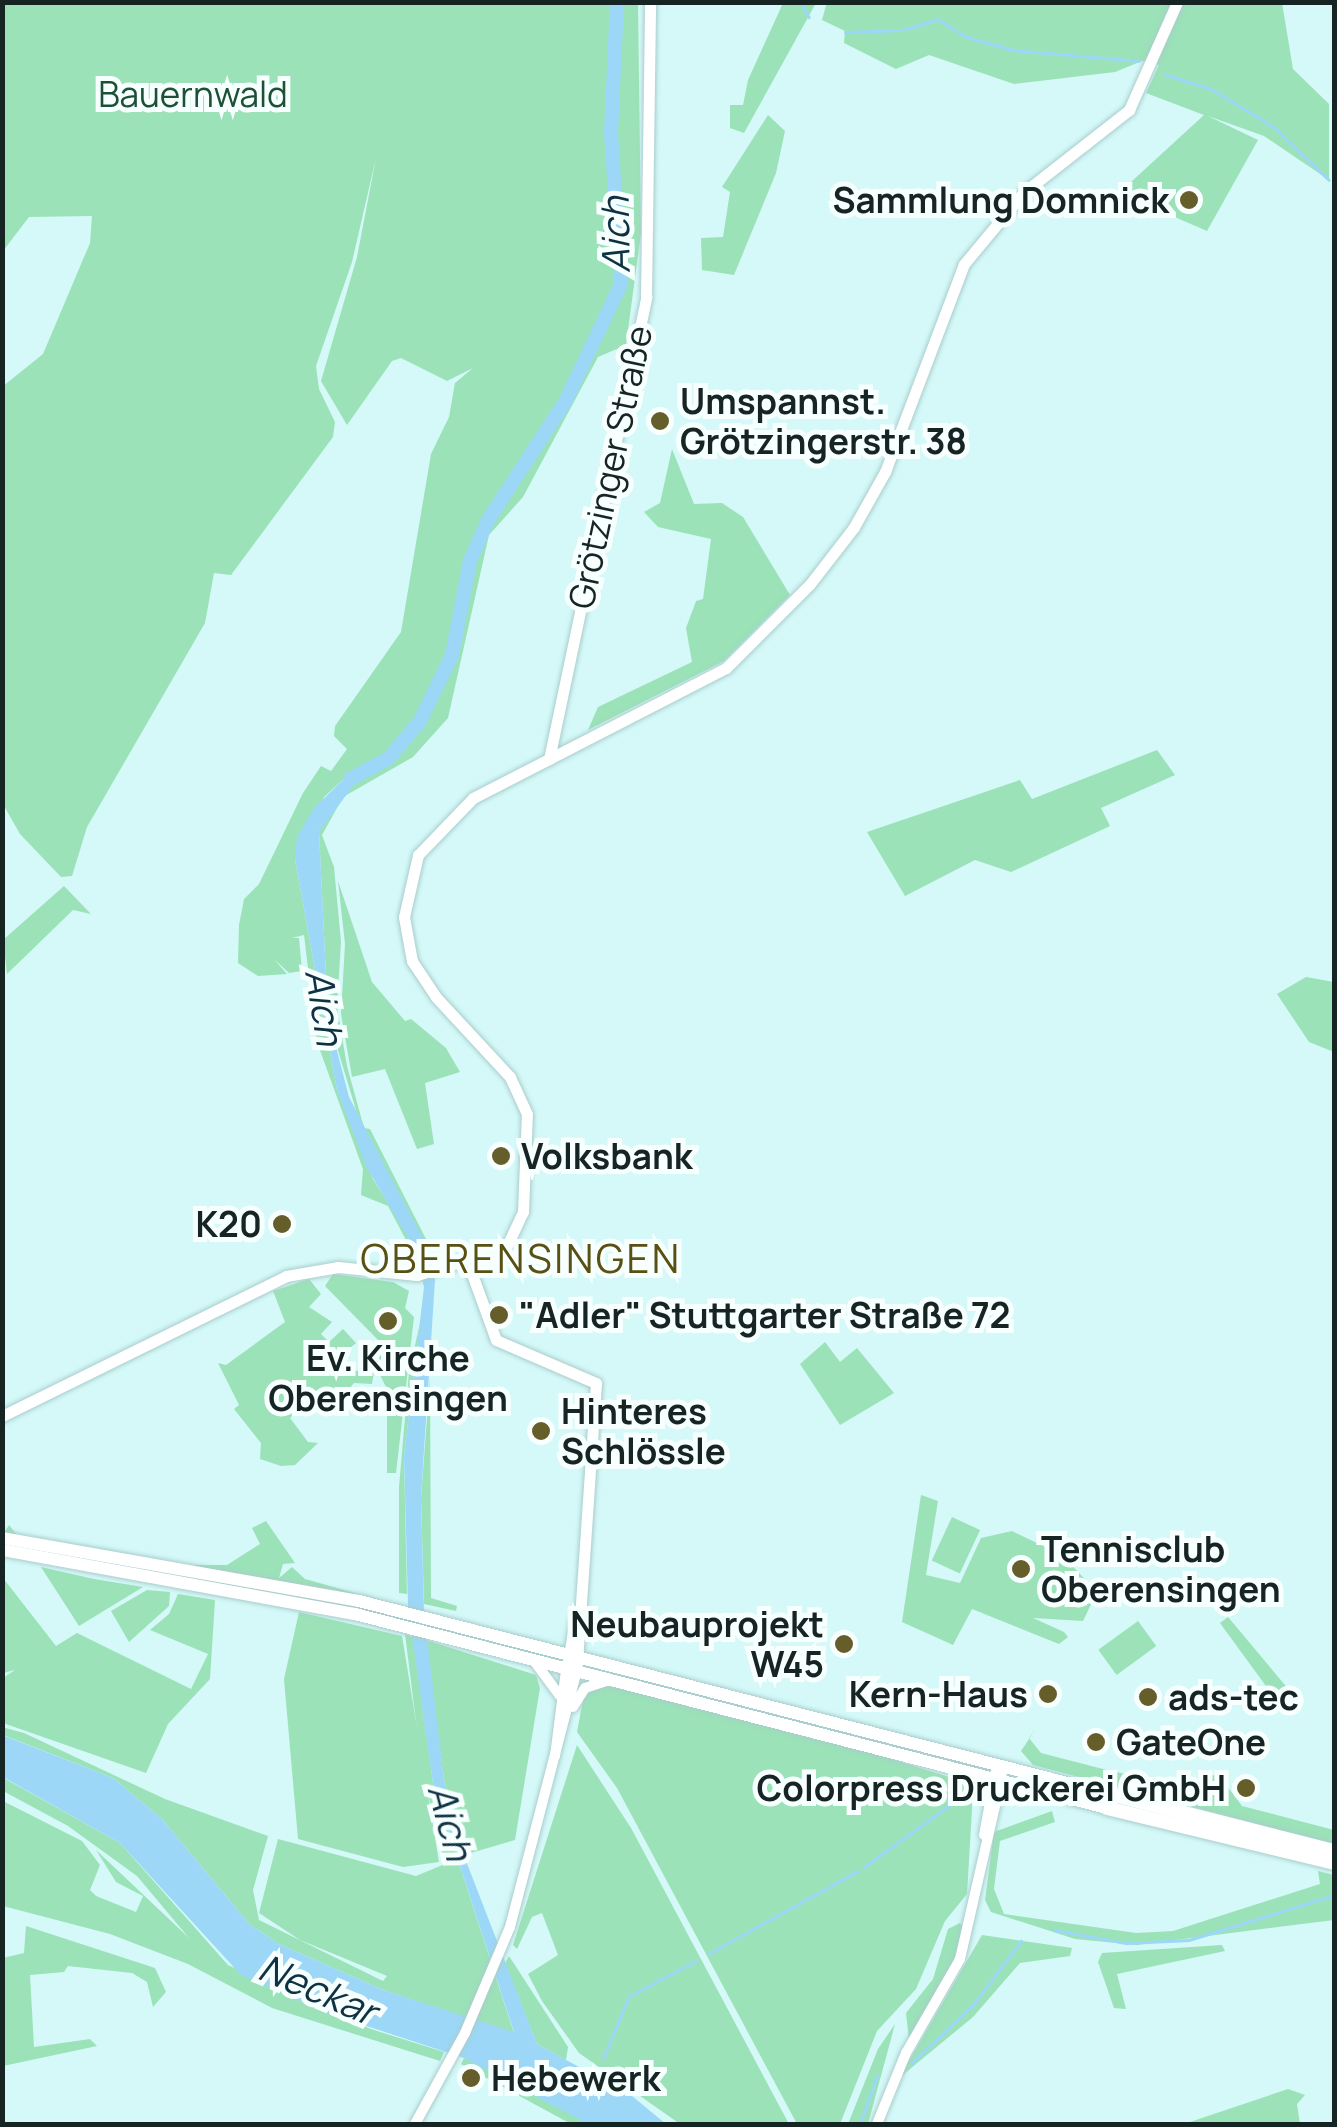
<!DOCTYPE html>
<meta charset="utf-8">
<style>
body{margin:0}
#map{position:relative;width:1337px;height:2127px;overflow:hidden;background:#d4f9f8;font-family:Manrope,sans-serif}
div>[style]{position:absolute}
[style*='--x']{left:calc(var(--x)*1px);top:calc(var(--y)*1px);width:calc(var(--w)*1px);rotate:calc(var(--a)*1deg)}
.green>*{inset:0;background:#9be2b8;transform-origin:0 0}
.water>*{inset:0;background:#9cd7f8}
.stream>*{height:2.5px;margin:-1.25px;padding:0 1.25px;transform-origin:1.25px;border-radius:1.25px;background:#9cd7f8}
.river>*{height:14px;margin:-7px;padding:0 7px;transform-origin:7px;border-radius:7px;background:#9cd7f8}
.roads{filter:drop-shadow(0 0 2px #a9cdcc) drop-shadow(0 0 2px #a9cdcc)}
.tertiary>*{height:10px;margin:-5px;padding:0 5px;transform-origin:5px;border-radius:5px;background:#fff}
.secondary>*{height:11px;margin:-5.5px;padding:0 5.5px;transform-origin:5.5px;border-radius:5.5px;background:#fff}
.primary>*{height:12px;margin:-6px;padding:0 6px;transform-origin:6px;border-radius:6px;background:#fff}
.trunk>*{height:14px;margin:-7px;padding:0 7px;transform-origin:7px;border-radius:7px;background:#fff}
.dots>*{width:28px;height:28px;translate:-50% -50%;box-sizing:border-box;border:5px solid #f8ffff;border-radius:50%}
span{translate:-50% -50%;white-space:nowrap;text-align:center;line-height:1.15;-webkit-text-stroke:10px #f8ffff;paint-order:stroke}
.park-label{font-size:35px;color:#1b5236}
.poi-label{font-size:35px;color:#162424;font-weight:700}
.right{translate:-100% -50%;text-align:right}
.left{translate:0 -50%;text-align:left}
.street-label{font-size:35px;color:#162424}
.water-label{font-size:38px;color:#0f3243;font-style:italic}
.quarter-label{font-size:40px;color:#595113;letter-spacing:2.5px}
.frame{position:absolute;inset:0;border:5px solid #162424;pointer-events:none}
</style>
<div id="map">
<div class="green">
<i style="clip-path:polygon(827px 2px,1282px 3px,1293px 69px,1329px 104px,1329px 180px,1264px 136px,1208px 116px,1258px 140px,1207px 231px,1119px 193px,1204px 115px,1146px 93px,1159px 65px,1142px 61px,1115px 72px,1014px 84px,929px 55px,896px 69px,844px 43px,845px 31px,822px 20px)"></i>
<i style="clip-path:polygon(3px 3px,638px 3px,641px 233px,626px 345px,598px 357px,523px 497px,489px 535px,448px 718px,413px 757px,343px 797px,322px 835px,334px 867px,341px 942px,337px 1007px,347px 1066px,364px 1128px,370px 1129px,427px 1241px,429px 1252px,358px 1117px,328px 1017px,319px 832px,344px 793px,366px 774px,346px 777px,324px 797px,295px 859px,337px 1090px,373px 1179px,407px 1233px,414px 1248px,419px 1268px,408px 1266px,416px 1259px,388px 1206px,361px 1195px,363px 1169px,317px 1042px,304px 935px,292px 938px,299px 938px,302px 971px,289px 973px,274px 959px,287px 974px,258px 976px,238px 963px,239px 925px,244px 899px,259px 884px,303px 793px,321px 766px,331px 771px,347px 749px,334px 736px,335px 726px,401px 632px,431px 454px,449px 417px,455px 383px,473px 368px,447px 381px,401px 358px,392px 361px,347px 425px,321px 381px,357px 257px,376px 158px,352px 262px,316px 366px,319px 389px,335px 422px,333px 437px,231px 575px,214px 573px,205px 623px,87px 827px,72px 876px,61px 877px,20px 834px,3px 804px,2px 387px,43px 354px,90px 243px,92px 216px,29px 217px,3px 251px)"></i>
<i style="clip-path:polygon(783px 3px,816px 3px,744px 133px,730px 128px,730px 105px,743px 105px,748px 80px)"></i>
<i style="clip-path:polygon(768px 115px,785px 131px,776px 173px,734px 275px,702px 270px,701px 238px,723px 237px,730px 192px,722px 187px)"></i>
<i style="clip-path:polygon(672px 449px,694px 504px,722px 503px,743px 517px,790px 595px,724px 661px,588px 730px,598px 707px,692px 662px,686px 628px,696px 601px,703px 599px,711px 539px,658px 527px,644px 512px,660px 503px)"></i>
<i style="clip-path:polygon(1157px 750px,1175px 775px,1101px 808px,1110px 826px,1011px 872px,975px 860px,905px 896px,867px 832px,1020px 780px,1032px 799px)"></i>
<i style="clip-path:polygon(338px 881px,372px 982px,405px 1021px,411px 1019px,446px 1048px,460px 1072px,425px 1083px,434px 1144px,417px 1149px,385px 1069px,352px 1077px,341px 1014px,345px 944px)"></i>
<i style="clip-path:polygon(64px 886px,91px 914px,73px 910px,7px 974px,3px 940px)"></i>
<i style="clip-path:polygon(1306px 977px,1334px 982px,1334px 1052px,1309px 1042px,1277px 994px)"></i>
<i style="clip-path:polygon(333px 1274px,393px 1282px,409px 1291px,405px 1308px,414px 1317px,396px 1473px,387px 1473px,387px 1389px,377px 1369px,382px 1344px,325px 1286px)"></i>
<i style="clip-path:polygon(309px 1279px,321px 1294px,309px 1307px,332px 1322px,321px 1334px,329px 1342px,343px 1329px,356px 1343px,343px 1354px,331px 1354px,331px 1369px,374px 1372px,372px 1384px,354px 1383px,329px 1413px,308px 1400px,290px 1418px,308px 1442px,318px 1443px,295px 1465px,281px 1466px,260px 1459px,261px 1443px,234px 1409px,239px 1405px,218px 1363px,226px 1365px,285px 1322px,273px 1291px)"></i>
<i style="clip-path:polygon(420px 1323px,404px 1456px,407px 1594px,399px 1593px,399px 1487px,409px 1372px)"></i>
<i style="clip-path:polygon(825px 1342px,840px 1362px,857px 1348px,894px 1393px,840px 1425px,800px 1364px)"></i>
<i style="clip-path:polygon(430px 1378px,431px 1598px,457px 1606px,456px 1611px,424px 1604px,421px 1497px)"></i>
<i style="clip-path:polygon(921px 1495px,938px 1501px,926px 1575px,960px 1583px,981px 1538px,1012px 1531px,1062px 1555px,1097px 1592px,1083px 1621px,1033px 1618px,1064px 1632px,1068px 1637px,1059px 1644px,972px 1609px,953px 1645px,902px 1622px)"></i>
<i style="left:952px;top:1517px;width:31px;height:48px;rotate:25deg"></i>
<i style="clip-path:polygon(266px 1521px,295px 1563px,283px 1564px,279px 1578px,292px 1567px,305px 1579px,401px 1606px,3px 1535px,9px 1525px,17px 1535px,178px 1565px,227px 1565px,260px 1544px,252px 1528px)"></i>
<i style="clip-path:polygon(41px 1567px,94px 1579px,143px 1587px,79px 1626px)"></i>
<i style="clip-path:polygon(3px 1578px,56px 1646px,77px 1633px,191px 1689px,208px 1654px,150px 1630px,169px 1614px,178px 1594px,215px 1600px,210px 1679px,168px 1724px,146px 1773px,3px 1723px,3px 1678px,15px 1670px,3px 1673px)"></i>
<i style="clip-path:polygon(147px 1590px,170px 1592px,169px 1606px,129px 1642px,111px 1611px)"></i>
<i style="clip-path:polygon(299px 1612px,402px 1636px,439px 1862px,403px 1867px,298px 1839px,284px 1679px)"></i>
<i style="clip-path:polygon(1228px 1617px,1295px 1697px,1282px 1708px,1220px 1623px)"></i>
<i style="left:1138px;top:1621px;width:31px;height:49px;rotate:54deg"></i>
<i style="clip-path:polygon(405px 1634px,413px 1637px,433px 1783px,514px 2033px,383px 1990px,279px 1944px,249px 1924px,162px 1819px,113px 1778px,3px 1735px,2px 1727px,24px 1733px,165px 1799px,268px 1836px,253px 1890px,259px 1920px,383px 1981px,387px 1976px,300px 1940px,259px 1913px,278px 1839px,416px 1876px,445px 1864px,422px 1770px)"></i>
<i style="clip-path:polygon(426px 1640px,536px 1675px,540px 1688px,515px 1840px,464px 1855px,444px 1780px)"></i>
<i style="clip-path:polygon(605px 1685px,843px 1744px,965px 1782px,973px 1792px,967px 1894px,945px 1921px,916px 1989px,877px 2031px,840px 2124px,797px 2124px,617px 1788px,577px 1732px,583px 1700px,592px 1688px)"></i>
<i style="clip-path:polygon(1035px 1730px,1029px 1738px,1041px 1753px,1107px 1770px,1176px 1785px,1218px 1774px,1242px 1806px,1334px 1830px,1334px 1844px,1033px 1765px,1021px 1751px)"></i>
<i style="clip-path:polygon(577px 1745px,631px 1828px,789px 2124px,680px 2124px,579px 2053px,542px 2001px,528px 1974px,558px 1955px,542px 1913px,532px 1917px,517px 1949px,513px 1945px)"></i>
<i style="clip-path:polygon(2px 1777px,120px 1843px,228px 1965px,371px 2029px,444px 2052px,440px 2061px,272px 2008px,188px 1964px,110px 1934px,3px 1906px,3px 1801px,82px 1841px,100px 1865px,90px 1890px,96px 1896px,136px 1912px,143px 1896px,116px 1882px,96px 1850px,189px 1938px,137px 1876px,68px 1826px,3px 1791px)"></i>
<i style="clip-path:polygon(1052px 1811px,1055px 1822px,1000px 1841px,994px 1889px,1004px 1914px,1136px 1933px,1173px 1931px,1320px 1884px,1318px 1871px,1334px 1875px,1334px 1920px,1137px 1945px,1075px 1939px,991px 1912px,985px 1900px,994px 1832px)"></i>
<i style="clip-path:polygon(960px 1923px,965px 1929px,949px 1972px,909px 2040px,906px 2013px,933px 1979px,948px 1929px)"></i>
<i style="clip-path:polygon(26px 1926px,155px 1968px,166px 1992px,153px 2007px,147px 1982px,132px 1973px,68px 1966px,64px 1972px,30px 1975px,34px 2047px,90px 2039px,97px 2046px,3px 2066px,3px 1958px,24px 1953px)"></i>
<i style="clip-path:polygon(982px 1935px,1072px 1948px,1070px 1956px,1020px 1963px,973px 2017px,899px 2078px)"></i>
<i style="clip-path:polygon(1222px 1945px,1225px 1951px,1117px 1974px,1126px 2009px,1114px 2008px,1098px 1962px,1102px 1953px)"></i>
<i style="clip-path:polygon(509px 1956px,568px 2047px,566px 2060px,537px 2044px,505px 1963px)"></i>
<i style="clip-path:polygon(895px 2024px,868px 2124px,848px 2124px,878px 2049px)"></i>
<i style="clip-path:polygon(464px 2058px,525px 2086px,588px 2124px,571px 2124px,461px 2064px)"></i>
<i style="clip-path:polygon(1288px 2089px,1305px 2095px,1297px 2104px,1300px 2124px,1184px 2124px)"></i>
</div>
<div class="water">
<i style="clip-path:polygon(364px 771px,319px 832px,328px 1016px,349px 1097px,427px 1246px,435px 1280px,421px 1497px,424px 1612px,444px 1780px,466px 1861px,537px 2044px,632px 2096px,666px 2124px,588px 2124px,464px 2058px,327px 2013px,241px 1975px,120px 1843px,3px 1777px,2px 1735px,113px 1778px,162px 1819px,249px 1924px,279px 1944px,383px 1990px,514px 2032px,433px 1783px,408px 1607px,404px 1456px,424px 1287px,414px 1248px,366px 1166px,337px 1090px,295px 859px,297px 837px,314px 808px,346px 777px)"></i>
</div>
<div class="stream">
<i style="--x:801;--y:2;--w:17;--a:62"></i>
<i style="--x:845;--y:32;--w:58;--a:-2"></i>
<i style="--x:903;--y:30;--w:37;--a:-17"></i>
<i style="--x:938;--y:19;--w:34;--a:32"></i>
<i style="--x:967;--y:37;--w:49;--a:15.5"></i>
<i style="--x:1014;--y:50;--w:125;--a:5"></i>
<i style="--x:1164;--y:74;--w:50;--a:17.4"></i>
<i style="--x:1212;--y:89;--w:73;--a:31.5"></i>
<i style="--x:1274;--y:127;--w:76;--a:43.9"></i>
<i style="--x:864;--y:1867;--w:121;--a:-35.9"></i>
<i style="--x:1054;--y:1930;--w:73;--a:10.2"></i>
<i style="--x:1126;--y:1943;--w:63;--a:-2.7"></i>
<i style="--x:1189;--y:1940;--w:152;--a:-17.2"></i>
<i style="--x:708;--y:1954;--w:171;--a:-29"></i>
<i style="--x:603;--y:2059;--w:68;--a:-67.6"></i>
<i style="--x:629;--y:1996;--w:76;--a:-27.6"></i>
<i style="--x:912;--y:2063;--w:84;--a:-43.6"></i>
<i style="--x:973;--y:2005;--w:80;--a:-53.1"></i>
<i style="--x:860;--y:2124;--w:51;--a:-70.5"></i>
</div>
<div class="river">
<i style="--x:350;--y:779;--w:44;--a:-28.3"></i>
<i style="--x:389;--y:758;--w:48;--a:-50"></i>
<i style="--x:420;--y:721;--w:73;--a:-64.1"></i>
<i style="--x:452;--y:655;--w:96;--a:-79.2"></i>
<i style="--x:470;--y:561;--w:45;--a:-66.3"></i>
<i style="--x:488;--y:520;--w:141;--a:-56.9"></i>
<i style="--x:565;--y:402;--w:131;--a:-64.6"></i>
<i style="--x:621;--y:284;--w:151;--a:-93.8"></i>
<i style="--x:611;--y:133;--w:131;--a:-87.4"></i>
</div>
<div class="roads">
<div class="tertiary">
<i style="--x:535;--y:1662;--w:42;--a:53.7"></i>
<i style="--x:573;--y:1707;--w:22;--a:-58"></i>
<i style="--x:585;--y:1688;--w:25;--a:-18"></i>
<i style="--x:555;--y:1756;--w:87;--a:-82.7"></i>
<i style="--x:960;--y:1772;--w:37;--a:46"></i>
<i style="--x:984;--y:1835;--w:71;--a:-79.5"></i>
<i style="--x:415;--y:2124;--w:104;--a:-61.2"></i>
<i style="--x:465;--y:2033;--w:115;--a:-67"></i>
<i style="--x:510;--y:1927;--w:262;--a:-75.4"></i>
<i style="--x:877;--y:2124;--w:77;--a:-67.8"></i>
<i style="--x:906;--y:2053;--w:108;--a:-60.1"></i>
<i style="--x:960;--y:1959;--w:188;--a:-77.1"></i>
</div>
<div class="secondary">
<i style="--x:549;--y:759;--w:472;--a:-78.1"></i>
<i style="--x:646;--y:297;--w:295;--a:-89.2"></i>
<i style="--x:468;--y:1263;--w:82;--a:70"></i>
<i style="--x:496;--y:1340;--w:109;--a:23.3"></i>
<i style="--x:596;--y:1383;--w:291;--a:93.9"></i>
<i style="--x:2;--y:1416;--w:317;--a:-26.2"></i>
<i style="--x:286;--y:1276;--w:53;--a:-9.8"></i>
<i style="--x:338;--y:1267;--w:79;--a:5.8"></i>
<i style="--x:417;--y:1275;--w:93;--a:-16.9"></i>
<i style="--x:506;--y:1248;--w:40;--a:-65"></i>
<i style="--x:523;--y:1212;--w:98;--a:-87.7"></i>
<i style="--x:527;--y:1114;--w:41;--a:-114.7"></i>
<i style="--x:510;--y:1077;--w:109;--a:-132.8"></i>
<i style="--x:436;--y:997;--w:43;--a:-123.7"></i>
<i style="--x:412;--y:961;--w:45;--a:-100.3"></i>
<i style="--x:404;--y:917;--w:64;--a:-77.3"></i>
<i style="--x:418;--y:855;--w:79;--a:-46"></i>
<i style="--x:473;--y:798;--w:284;--a:-27.2"></i>
<i style="--x:726;--y:668;--w:119;--a:-45"></i>
<i style="--x:810;--y:584;--w:72;--a:-52.3"></i>
<i style="--x:854;--y:527;--w:63;--a:-60.6"></i>
<i style="--x:885;--y:472;--w:222;--a:-69.2"></i>
<i style="--x:964;--y:264;--w:92;--a:-50.3"></i>
<i style="--x:1023;--y:193;--w:135;--a:-38.1"></i>
<i style="--x:1129;--y:110;--w:118;--a:-66"></i>
<i style="--x:568;--y:1661;--w:42;--a:-80.3"></i>
</div>
<div class="primary">
<i style="--x:2;--y:1538;--w:363;--a:10"></i>
<i style="--x:359;--y:1601;--w:771;--a:14.41"></i>
<i style="--x:2;--y:1550;--w:359;--a:10.3"></i>
<i style="--x:355;--y:1614;--w:777;--a:14.47"></i>
</div>
<div class="trunk">
<i style="--x:1106;--y:1793;--w:235;--a:14.3"></i>
<i style="--x:1107;--y:1808;--w:234;--a:13.6"></i>
</div>
</div>
<div class="dots">
<i style="left:1189px;top:200px;background:#655d2a"></i>
<i style="left:660px;top:421px;background:#655d2a"></i>
<i style="left:501px;top:1156px;background:#655d2a"></i>
<i style="left:282px;top:1224px;background:#655d2a"></i>
<i style="left:499px;top:1315px;background:#655d2a"></i>
<i style="left:388px;top:1321px;background:#655d2a"></i>
<i style="left:541px;top:1431px;background:#655d2a"></i>
<i style="left:1021px;top:1569px;background:#655d2a"></i>
<i style="left:844px;top:1644px;background:#655d2a"></i>
<i style="left:1048px;top:1694px;background:#655d2a"></i>
<i style="left:1148px;top:1697px;background:#655d2a"></i>
<i style="left:1096px;top:1742px;background:#655d2a"></i>
<i style="left:1246px;top:1788px;background:#655d2a"></i>
<i style="left:471px;top:2078px;background:#655d2a"></i>
</div>
<div class="park-label">
<span style="left:193px;top:94px">Bauernwald</span>
</div>
<div class="poi-label">
<span class="right" style="left:1169px;top:200px">Sammlung Domnick</span>
<span class="left" style="left:680px;top:421px">Umspannst.<br>Grötzingerstr. 38</span>
<span class="left" style="left:521px;top:1156px">Volksbank</span>
<span class="right" style="left:262px;top:1224px">K20</span>
<span class="left" style="left:519px;top:1315px">"Adler" Stuttgarter Straße 72</span>
<span style="left:388px;top:1378px">Ev. Kirche<br>Oberensingen</span>
<span class="left" style="left:561px;top:1431px">Hinteres<br>Schlössle</span>
<span class="left" style="left:1041px;top:1569px">Tennisclub<br>Oberensingen</span>
<span class="right" style="left:824px;top:1644px">Neubauprojekt<br>W45</span>
<span class="right" style="left:1028px;top:1694px">Kern-Haus</span>
<span class="left" style="left:1168px;top:1697px">ads-tec</span>
<span class="left" style="left:1116px;top:1742px">GateOne</span>
<span class="right" style="left:1226px;top:1788px">Colorpress Druckerei GmbH</span>
<span class="left" style="left:491px;top:2078px">Hebewerk</span>
</div>
<div class="street-label">
<span style="left:610px;top:467px;rotate:-78deg">Grötzinger Straße</span>
</div>
<div class="water-label">
<span style="left:615px;top:235px;rotate:-91deg">Aich</span>
<span style="left:325px;top:1007px;rotate:81deg">Aich</span>
<span style="left:451px;top:1822px;rotate:75deg">Aich</span>
<span style="left:318px;top:1989px;rotate:23deg">Neckar</span>
</div>
<div class="quarter-label">
<span style="left:521px;top:1258px">OBERENSINGEN</span>
</div>
<div class="frame"></div>
</div>
